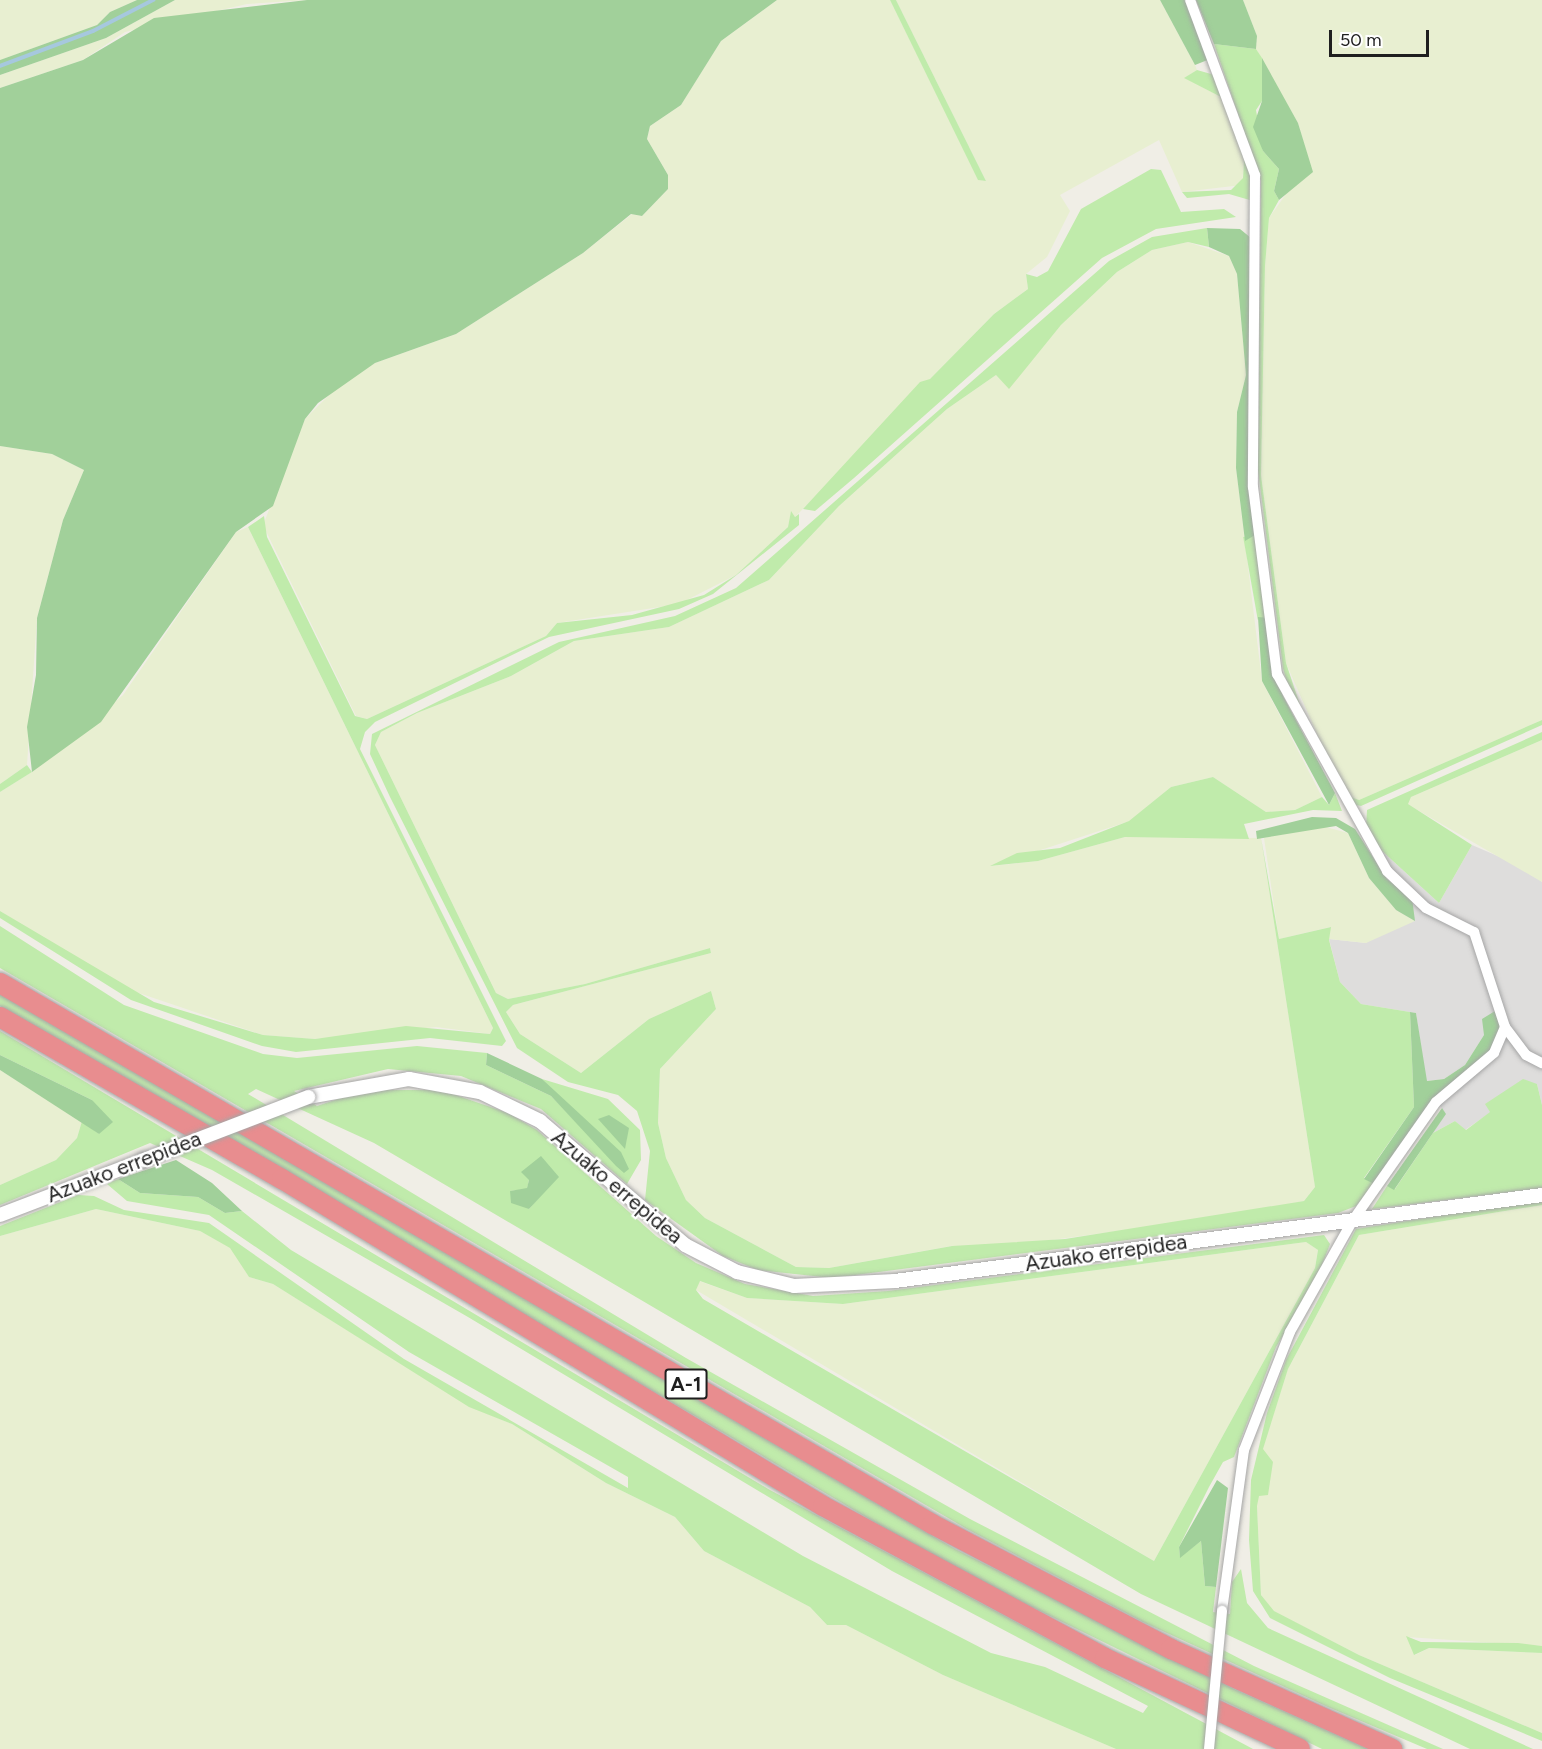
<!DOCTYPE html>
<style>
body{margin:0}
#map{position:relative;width:1542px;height:1749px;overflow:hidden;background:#f0eee6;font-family:Figtree,sans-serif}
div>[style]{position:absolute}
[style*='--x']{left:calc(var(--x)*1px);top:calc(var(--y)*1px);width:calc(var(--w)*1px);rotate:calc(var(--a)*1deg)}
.residential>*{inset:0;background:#dedddc}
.farmland>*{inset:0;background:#e8efd1}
.grass>*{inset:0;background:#c0ebab;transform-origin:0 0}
.forest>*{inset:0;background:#a1d09a}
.stream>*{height:4px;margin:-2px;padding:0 2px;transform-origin:2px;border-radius:2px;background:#a6c8de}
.roads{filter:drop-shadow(0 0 2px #a6a6a6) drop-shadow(0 0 2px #a6a6a6)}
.minor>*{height:10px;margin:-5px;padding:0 5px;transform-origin:5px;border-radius:5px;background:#fff}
.tertiary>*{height:14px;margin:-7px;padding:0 7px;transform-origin:7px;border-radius:7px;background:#fff}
.motorway>*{height:20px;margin:-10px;padding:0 10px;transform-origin:10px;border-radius:10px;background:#e88d8f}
.bridges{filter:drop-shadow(0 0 2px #a6a6a6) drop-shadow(0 0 2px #a6a6a6)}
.minor-bridge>*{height:10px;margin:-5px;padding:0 5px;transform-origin:5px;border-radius:5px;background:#fff}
.tertiary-bridge>*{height:14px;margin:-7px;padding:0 7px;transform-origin:7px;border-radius:7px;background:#fff}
span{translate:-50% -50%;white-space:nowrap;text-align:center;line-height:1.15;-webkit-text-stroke:4.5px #fff;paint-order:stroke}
.shield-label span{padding:2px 4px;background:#fff;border:2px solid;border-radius:4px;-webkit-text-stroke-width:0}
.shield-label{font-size:20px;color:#1f1f1f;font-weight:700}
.street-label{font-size:21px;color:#1f1f1f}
.scale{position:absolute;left:1329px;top:30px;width:100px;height:27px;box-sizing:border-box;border:3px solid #1f1f1f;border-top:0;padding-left:8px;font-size:18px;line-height:21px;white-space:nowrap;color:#1f1f1f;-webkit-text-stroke:4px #fff;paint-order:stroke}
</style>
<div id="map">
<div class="residential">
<i style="clip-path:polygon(1472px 845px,1528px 869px,1542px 882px,1542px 1105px,1537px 1084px,1486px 1104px,1491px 1112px,1465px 1130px,1455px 1121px,1433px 1133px,1445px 1114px,1438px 1102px,1473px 1074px,1484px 1035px,1465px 1065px,1444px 1079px,1426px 1081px,1416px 1013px,1361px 1004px,1340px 982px,1329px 939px,1366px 943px,1412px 898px,1387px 879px,1382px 851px,1439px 903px)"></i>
</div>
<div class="farmland">
<i style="clip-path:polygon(0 0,137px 0,110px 12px,97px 25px,0 60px)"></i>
<i style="clip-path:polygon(175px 0,307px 0,247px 4px,125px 32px,83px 60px,0 88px,0 75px,106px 38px)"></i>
<i style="clip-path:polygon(777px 0,890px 0,979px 180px,986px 181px,896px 0,1160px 0,1195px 65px,1197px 70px,1185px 78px,1221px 97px,1244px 160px,1242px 185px,1182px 192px,1159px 140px,1060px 195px,1070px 211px,1047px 257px,1026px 274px,1028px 289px,994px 314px,795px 517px,791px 512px,788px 527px,736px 575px,679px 604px,557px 623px,546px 636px,367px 719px,356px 716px,263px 525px,305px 419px,343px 381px,375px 363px,456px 334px,583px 253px,632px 214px,642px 216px,668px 189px,668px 175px,647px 139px,650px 126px,681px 105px,721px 41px)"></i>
<i style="clip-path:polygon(1243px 0,1542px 0,1542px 720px,1359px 800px,1351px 797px,1324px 750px,1286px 663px,1261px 475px,1265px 266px,1269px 218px,1291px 187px,1312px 172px,1298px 123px,1256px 49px,1257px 36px)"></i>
<i style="clip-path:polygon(1188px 242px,1229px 256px,1237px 274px,1246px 375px,1237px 412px,1236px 468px,1262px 681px,1322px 797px,1295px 810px,1266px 812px,1213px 777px,1171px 787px,1130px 821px,991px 866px,1038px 861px,1125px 837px,1261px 838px,1315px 1187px,1304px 1201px,1215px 1218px,1000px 1247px,951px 1246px,829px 1268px,796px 1267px,705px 1218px,686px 1200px,666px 1158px,658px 1123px,660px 1069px,716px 1009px,711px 991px,649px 1019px,581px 1073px,520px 1034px,506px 1012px,513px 1005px,711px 953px,710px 948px,585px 984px,508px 999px,496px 993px,375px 745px,381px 732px,417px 713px,511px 676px,574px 641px,669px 627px,769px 580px,839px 506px,947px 409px,996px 375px,1009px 388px,1061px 325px,1117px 272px,1152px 250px)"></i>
<i style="clip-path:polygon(0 446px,52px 454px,84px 470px,63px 520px,37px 618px,27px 765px,0 784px)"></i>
<i style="clip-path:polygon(248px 527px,493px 1028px,490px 1034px,436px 1027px,315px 1039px,263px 1035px,121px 987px,0 911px,0 792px,32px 772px,123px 695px,236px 532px)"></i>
<i style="clip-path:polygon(1542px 740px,1542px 882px,1407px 804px,1411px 797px)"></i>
<i style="clip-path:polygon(1318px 825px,1348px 833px,1369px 878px,1396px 910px,1415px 921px,1366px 943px,1329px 939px,1330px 927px,1279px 939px,1264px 838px)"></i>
<i style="clip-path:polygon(0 1070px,82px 1121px,77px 1138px,56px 1160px,0 1185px)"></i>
<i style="clip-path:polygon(1542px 1205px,1542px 1646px,1407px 1637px,1415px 1655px,1429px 1648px,1542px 1653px,1542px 1733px,1359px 1655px,1273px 1611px,1261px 1595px,1257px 1506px,1262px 1450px,1288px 1369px,1359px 1235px)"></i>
<i style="clip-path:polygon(96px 1209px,200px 1231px,231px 1248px,249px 1277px,273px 1284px,469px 1406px,512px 1424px,606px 1483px,675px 1517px,704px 1551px,810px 1607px,827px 1625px,846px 1625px,943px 1675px,1116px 1749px,0 1749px,0 1236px)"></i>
<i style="clip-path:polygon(1306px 1242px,1318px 1250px,1315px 1268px,1154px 1561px,696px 1290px,699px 1281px,747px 1298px,843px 1304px)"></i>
</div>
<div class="grass">
<i style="clip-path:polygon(890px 0,896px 0,986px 181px,978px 180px)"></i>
<i style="clip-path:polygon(1214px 44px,1256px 49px,1262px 58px,1262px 101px,1256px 110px,1263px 151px,1279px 169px,1274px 191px,1279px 200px,1269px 218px,1265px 266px,1261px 475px,1286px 663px,1300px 705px,1351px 797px,1359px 800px,1542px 720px,1542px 725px,1361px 806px,1352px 804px,1289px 690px,1283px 668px,1258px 470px,1261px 181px)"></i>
<i style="clip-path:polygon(1197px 70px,1218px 76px,1246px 151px,1253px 201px,1229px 194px,1187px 198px,1182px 192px,1231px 190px,1243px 178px,1244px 160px,1221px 97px,1184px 78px)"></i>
<i style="clip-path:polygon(1151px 169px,1161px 170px,1181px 212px,1224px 209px,1236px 217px,1156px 229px,1102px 258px,854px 478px,815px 511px,803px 509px,920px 382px,930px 379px,994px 314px,1028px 289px,1026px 274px,1037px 277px,1048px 271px,1081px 209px)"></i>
<i style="clip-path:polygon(1207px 228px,1209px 247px,1188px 242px,1152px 250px,1117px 272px,1061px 325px,1009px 389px,996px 375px,947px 409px,839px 506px,769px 580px,669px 627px,574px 641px,511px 676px,417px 713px,381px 732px,375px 745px,496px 993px,508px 999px,585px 984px,710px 948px,711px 953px,513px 1005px,506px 1012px,520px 1034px,581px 1073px,649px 1019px,711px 991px,716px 1009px,660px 1069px,658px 1123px,666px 1158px,686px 1200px,705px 1218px,796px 1267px,829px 1268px,952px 1246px,1065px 1239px,1304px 1201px,1315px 1187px,1261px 838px,1279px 939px,1331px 927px,1329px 940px,1340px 982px,1361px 1004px,1410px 1012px,1414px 1107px,1364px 1178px,1374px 1184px,1356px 1206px,1338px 1213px,832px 1278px,758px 1270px,723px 1256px,645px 1200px,650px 1151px,637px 1111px,618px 1095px,568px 1082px,517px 1048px,390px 797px,370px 754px,372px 734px,559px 642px,675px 616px,736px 588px,1109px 261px,1152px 237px)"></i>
<i style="clip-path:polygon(791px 511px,795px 517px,799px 514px,799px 525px,713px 594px,679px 609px,549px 637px,375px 722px,365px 732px,360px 749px,506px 1041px,502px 1046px,430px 1038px,296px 1052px,262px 1046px,131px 1000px,0 918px,0 911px,154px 1002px,263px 1035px,315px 1039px,406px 1026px,490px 1034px,493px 1028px,248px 527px,264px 516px,267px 537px,355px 716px,367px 719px,546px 636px,557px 623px,632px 615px,704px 595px,736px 575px,788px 527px)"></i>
<i style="left:1255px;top:535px;width:84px;height:12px;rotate:80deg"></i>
<i style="clip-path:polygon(1542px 732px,1542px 740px,1411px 797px,1408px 804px,1472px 845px,1439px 903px,1382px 851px,1366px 827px,1367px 810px)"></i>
<i style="clip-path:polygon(27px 765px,32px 772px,0 792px,0 784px)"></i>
<i style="clip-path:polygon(1213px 777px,1266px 812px,1295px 810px,1322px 797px,1329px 805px,1335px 793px,1342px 811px,1313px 810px,1244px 824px,1249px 839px,1125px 837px,1038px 861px,990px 866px,1017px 853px,1060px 848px,1129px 821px,1171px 787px)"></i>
<i style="clip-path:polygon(evenodd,0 926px,124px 1005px,263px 1054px,297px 1058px,417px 1046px,487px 1053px,486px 1065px,551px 1096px,625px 1173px,542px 1079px,608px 1099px,640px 1130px,641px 1160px,627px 1184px,541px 1109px,461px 1076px,388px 1069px,294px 1091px,317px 1106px,365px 1090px,441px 1090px,508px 1113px,537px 1130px,656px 1236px,696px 1263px,745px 1284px,813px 1296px,888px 1291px,1324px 1235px,1330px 1244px,1317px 1278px,1276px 1347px,1234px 1457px,1223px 1462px,1209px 1487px,1179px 1547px,1180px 1557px,1201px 1541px,1205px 1586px,1216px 1587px,1213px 1612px,1230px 1614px,1232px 1582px,1241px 1569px,1247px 1603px,1268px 1628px,1533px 1749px,1470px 1749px,1141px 1594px,374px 1143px,256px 1089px,248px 1094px,686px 1358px,970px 1519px,1254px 1666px,1443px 1749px,1427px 1749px,1328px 1707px,1143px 1622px,967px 1529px,0 968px,0 926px,529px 1180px,541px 1195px,529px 1209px,510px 1191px,527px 1189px,529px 1180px,0 926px,1306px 1242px,1318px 1250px,1315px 1268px,1154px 1561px,703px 1299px,696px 1290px,700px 1281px,747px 1298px,843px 1304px,1306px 1242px)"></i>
<i style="clip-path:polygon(0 993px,955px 1549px,1234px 1689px,1368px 1749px,1322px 1749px,954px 1569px,0 1006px)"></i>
<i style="clip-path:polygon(0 1031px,770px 1490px,1253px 1749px,1116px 1749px,943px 1675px,846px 1625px,827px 1625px,810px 1607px,704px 1551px,675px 1517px,606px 1483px,512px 1424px,469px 1407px,273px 1284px,249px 1277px,230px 1248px,200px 1231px,96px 1209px,0 1236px,0 1226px,78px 1195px,94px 1196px,124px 1210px,209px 1223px,404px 1359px,628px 1488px,628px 1477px,409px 1352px,209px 1215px,127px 1201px,107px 1184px,118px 1179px,140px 1193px,198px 1197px,225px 1213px,242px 1211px,291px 1250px,803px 1556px,991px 1653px,1045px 1667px,1143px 1713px,1148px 1706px,892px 1571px,468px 1317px,212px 1170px,150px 1143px,0 1205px,0 1185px,56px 1160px,77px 1138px,82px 1121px,99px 1134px,92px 1100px,0 1055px)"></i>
<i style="clip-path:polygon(1523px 1079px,1537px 1084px,1542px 1105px,1542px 1188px,1372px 1209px,1387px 1186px,1395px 1189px,1433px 1133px,1455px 1121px,1466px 1130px,1490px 1112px,1485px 1104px)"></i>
<i style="clip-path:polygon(1542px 1200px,1542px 1205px,1359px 1235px,1288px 1369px,1263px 1449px,1273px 1462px,1268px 1495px,1259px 1496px,1257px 1506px,1261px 1595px,1274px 1611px,1359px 1655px,1542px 1733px,1542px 1741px,1390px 1678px,1270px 1618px,1253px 1591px,1249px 1540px,1251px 1480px,1267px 1413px,1286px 1360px,1356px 1229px)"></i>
<i style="clip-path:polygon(1406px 1636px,1421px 1642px,1518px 1643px,1542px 1646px,1542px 1653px,1429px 1648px,1414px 1655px)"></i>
</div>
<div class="forest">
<i style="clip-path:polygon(137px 0,175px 0,106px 38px,0 75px,0 60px,97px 25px,110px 12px)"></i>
<i style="clip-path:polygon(307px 0,777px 0,721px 41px,681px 105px,650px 126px,647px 139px,668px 175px,668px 189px,642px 216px,631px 214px,583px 253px,456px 334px,375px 363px,318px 403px,305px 419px,273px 506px,236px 532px,101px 722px,32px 772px,27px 727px,36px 675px,37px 618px,63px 520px,84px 470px,52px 454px,0 446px,0 88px,83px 60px,154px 18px)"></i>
<i style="clip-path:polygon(1160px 0,1188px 0,1210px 59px,1195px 65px)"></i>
<i style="clip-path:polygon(1196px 0,1243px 0,1257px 36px,1256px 49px,1214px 44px)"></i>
<i style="clip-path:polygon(1262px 58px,1298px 123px,1313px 172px,1279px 200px,1274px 191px,1279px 169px,1263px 151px,1253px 127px,1262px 101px)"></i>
<i style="clip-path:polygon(1207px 228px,1240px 229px,1251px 238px,1255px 535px,1245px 541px,1236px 468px,1237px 412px,1246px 375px,1237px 274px,1229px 256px,1209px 247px)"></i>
<i style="clip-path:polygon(1258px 617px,1269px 618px,1283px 696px,1335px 793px,1329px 805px,1262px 681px)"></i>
<i style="clip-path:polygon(1312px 817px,1336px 818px,1355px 829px,1387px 879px,1412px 898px,1415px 921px,1396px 910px,1369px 878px,1348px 833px,1336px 826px,1257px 839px,1256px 831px)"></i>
<i style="clip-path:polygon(1495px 1011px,1502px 1026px,1490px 1054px,1439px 1102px,1374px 1184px,1364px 1179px,1414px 1107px,1410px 1012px,1416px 1013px,1427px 1081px,1444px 1079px,1465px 1065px,1484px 1035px,1482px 1019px)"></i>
<i style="clip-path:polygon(487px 1053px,542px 1079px,621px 1152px,629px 1169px,624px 1173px,616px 1166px,551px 1096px,486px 1065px)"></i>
<i style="clip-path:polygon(0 1055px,92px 1100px,113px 1122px,99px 1134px,0 1070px)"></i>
<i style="clip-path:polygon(1442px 1108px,1446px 1114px,1394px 1190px,1387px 1186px)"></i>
<i style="clip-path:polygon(609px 1115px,629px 1128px,625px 1149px,598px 1119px)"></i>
<i style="clip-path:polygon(541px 1156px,559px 1177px,529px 1209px,511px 1203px,510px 1191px,527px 1188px,529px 1180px,521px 1172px)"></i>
<i style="clip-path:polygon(176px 1160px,212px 1183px,242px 1211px,225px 1213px,198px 1197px,140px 1193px,118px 1179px)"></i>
<i style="clip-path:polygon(1217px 1480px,1228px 1488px,1216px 1587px,1205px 1586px,1201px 1541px,1180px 1558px,1179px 1547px)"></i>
</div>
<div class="stream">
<i style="--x:0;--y:66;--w:99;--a:-20.6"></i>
<i style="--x:93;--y:31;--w:68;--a:-27.3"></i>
</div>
<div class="roads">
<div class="minor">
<i style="--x:1190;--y:0;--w:187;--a:69.6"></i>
<i style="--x:1255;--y:175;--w:312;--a:90.4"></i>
<i style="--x:1253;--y:487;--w:189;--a:82.7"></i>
<i style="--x:1277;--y:674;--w:226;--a:60.8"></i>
<i style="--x:1387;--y:871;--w:54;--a:43.5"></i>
<i style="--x:1426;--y:908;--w:54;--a:26.6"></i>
<i style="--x:1474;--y:932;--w:100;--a:71.9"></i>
<i style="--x:1505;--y:1027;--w:28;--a:113"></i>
<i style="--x:1494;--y:1053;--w:76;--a:139.8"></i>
<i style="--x:1436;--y:1102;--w:144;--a:125.1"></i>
<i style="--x:1353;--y:1220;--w:129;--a:119.4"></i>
<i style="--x:1290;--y:1332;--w:127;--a:111.3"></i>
<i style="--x:1244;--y:1450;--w:162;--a:97.8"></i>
<i style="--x:1505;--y:1027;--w:35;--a:53"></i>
<i style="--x:1526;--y:1055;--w:18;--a:27"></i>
</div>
<div class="tertiary">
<i style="--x:308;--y:1097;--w:103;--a:-10.1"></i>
<i style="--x:409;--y:1079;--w:72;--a:10.4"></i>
<i style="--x:480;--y:1092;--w:67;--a:25.8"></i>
<i style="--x:540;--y:1121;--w:191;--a:40.5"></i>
<i style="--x:685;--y:1245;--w:59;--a:27.4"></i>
<i style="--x:737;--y:1272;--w:59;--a:13.8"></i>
<i style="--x:794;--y:1286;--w:101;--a:-2.8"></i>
<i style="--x:895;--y:1281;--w:653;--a:-7.57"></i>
<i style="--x:0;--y:1215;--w:154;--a:-20.9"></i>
</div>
<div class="motorway">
<i style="--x:0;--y:983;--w:1078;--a:30.13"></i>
<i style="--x:932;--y:1524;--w:270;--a:27.6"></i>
<i style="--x:1171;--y:1649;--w:243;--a:24.3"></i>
<i style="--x:0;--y:1017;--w:325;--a:29.9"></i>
<i style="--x:282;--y:1179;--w:632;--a:31.15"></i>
<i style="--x:823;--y:1506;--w:320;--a:28.3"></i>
<i style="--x:1105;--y:1658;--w:215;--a:25"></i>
</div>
</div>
<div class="bridges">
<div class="minor-bridge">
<i style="--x:1209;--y:1749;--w:139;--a:-84.6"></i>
</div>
<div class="tertiary-bridge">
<i style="--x:144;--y:1160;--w:176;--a:-21"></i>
</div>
</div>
<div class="shield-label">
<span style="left:686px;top:1384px">A-1</span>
</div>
<div class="street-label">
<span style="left:124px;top:1167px;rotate:-21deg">Azuako errepidea</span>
<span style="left:617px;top:1187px;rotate:40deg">Azuako errepidea</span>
<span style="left:1106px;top:1253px;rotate:-8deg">Azuako errepidea</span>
</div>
<div class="scale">50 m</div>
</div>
